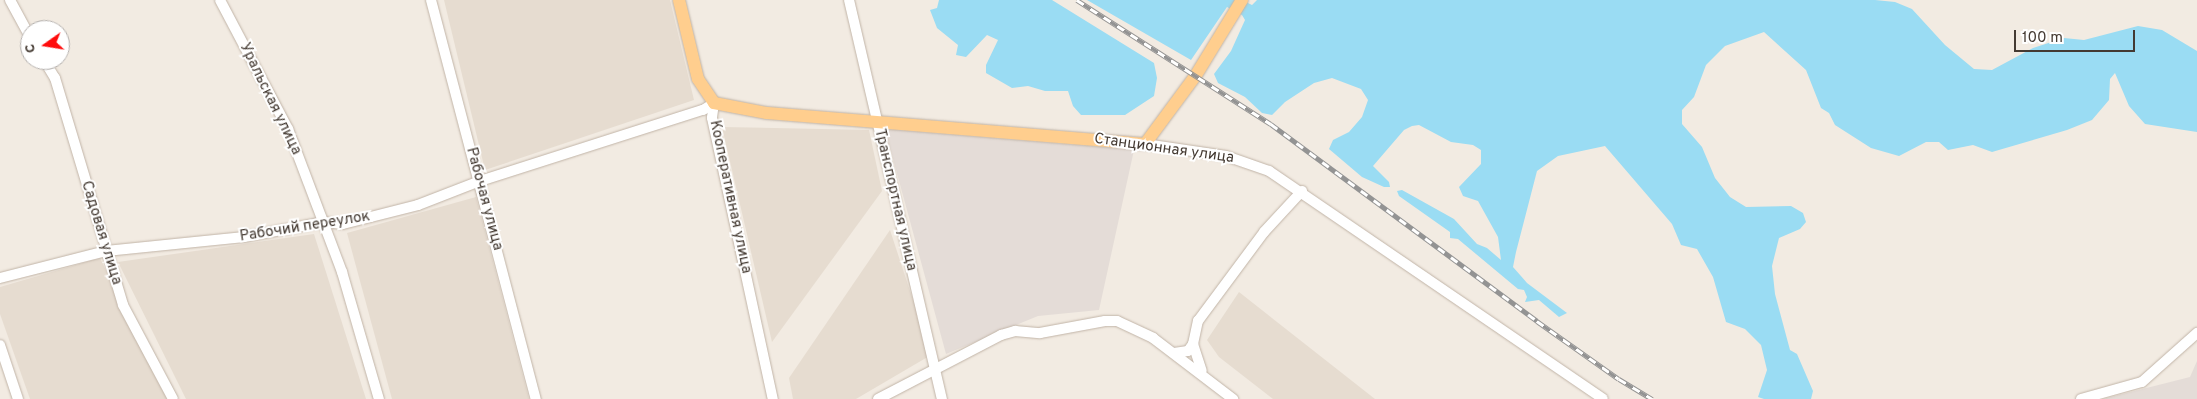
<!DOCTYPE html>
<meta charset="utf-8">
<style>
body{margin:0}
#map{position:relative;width:2197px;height:399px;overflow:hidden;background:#f2ebe2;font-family:Overpass,sans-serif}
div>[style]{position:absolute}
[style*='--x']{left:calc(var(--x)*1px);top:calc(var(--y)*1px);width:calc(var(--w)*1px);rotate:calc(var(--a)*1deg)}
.residential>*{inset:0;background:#e6dcd0}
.industrial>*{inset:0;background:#e4dcd7}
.water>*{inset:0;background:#9adcf3}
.roads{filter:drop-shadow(0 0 1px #c1b4a7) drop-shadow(0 0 1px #c1b4a7)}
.minor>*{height:10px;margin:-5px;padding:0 5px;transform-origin:5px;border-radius:5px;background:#fff}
.major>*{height:12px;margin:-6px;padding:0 6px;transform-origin:6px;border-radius:6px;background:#ffce8e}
.rail>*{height:4.5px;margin-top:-2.25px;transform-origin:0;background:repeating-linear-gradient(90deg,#fff 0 8px,#939393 0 16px);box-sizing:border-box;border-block:1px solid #939393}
span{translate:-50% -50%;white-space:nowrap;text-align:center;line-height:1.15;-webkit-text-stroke:4px #fff;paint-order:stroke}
.street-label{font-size:15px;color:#443a32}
.north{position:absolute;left:20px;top:20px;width:50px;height:50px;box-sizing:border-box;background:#fff;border:1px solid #b4b0ad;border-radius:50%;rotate:257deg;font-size:14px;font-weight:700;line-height:20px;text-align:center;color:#443a32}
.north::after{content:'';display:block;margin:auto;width:18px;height:22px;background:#ff0c0c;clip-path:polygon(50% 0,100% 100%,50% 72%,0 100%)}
.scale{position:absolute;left:2014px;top:30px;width:121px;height:22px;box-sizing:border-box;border:2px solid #443a32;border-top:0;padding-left:6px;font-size:15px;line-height:18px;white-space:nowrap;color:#443a32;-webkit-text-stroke:4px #fff;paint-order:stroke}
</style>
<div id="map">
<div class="residential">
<i style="clip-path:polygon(444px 0,670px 0,694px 100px,485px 170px)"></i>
<i style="clip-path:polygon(722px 127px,869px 130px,882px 191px,772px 342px)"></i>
<i style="clip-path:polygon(476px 197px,529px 399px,392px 399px,347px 233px)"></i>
<i style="clip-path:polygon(890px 230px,931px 355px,856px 399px,793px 399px,789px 378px)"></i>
<i style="clip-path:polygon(314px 234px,366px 399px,186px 399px,118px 262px)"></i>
<i style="clip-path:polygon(100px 258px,169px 399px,30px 399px,0 314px,0 287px)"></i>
<i style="clip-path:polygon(1239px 292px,1375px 399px,1273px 399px,1219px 357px,1207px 340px)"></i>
</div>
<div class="industrial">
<i style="clip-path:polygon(885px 129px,1134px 150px,1099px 310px,1038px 316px,946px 354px)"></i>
<i style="clip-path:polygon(2197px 361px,2197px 399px,2103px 399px,2190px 377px)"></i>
</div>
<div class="water">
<i style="clip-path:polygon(939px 0,1052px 0,1154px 63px,1157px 78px,1154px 96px,1125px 115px,1081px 115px,1073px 106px,1068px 91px,1045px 91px,1028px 86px,1012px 88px,986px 73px,986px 65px,998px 40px,987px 35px,966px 57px,956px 55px,958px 45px,937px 28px,930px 10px,937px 8px)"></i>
<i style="clip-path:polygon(1087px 0,1242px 0,1252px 5px,1257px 0,1875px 0,1895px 2px,1912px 9px,1945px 45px,1974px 69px,1992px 70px,2033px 48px,2064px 38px,2084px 40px,2138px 26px,2162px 30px,2197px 51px,2197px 132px,2145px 124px,2129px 106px,2115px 73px,2110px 79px,2109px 100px,2092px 120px,2067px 130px,1992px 152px,1973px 145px,1948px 150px,1939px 142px,1926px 142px,1899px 156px,1871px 148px,1835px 125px,1829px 113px,1821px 108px,1806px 70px,1764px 32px,1725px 46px,1706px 65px,1694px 97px,1682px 110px,1682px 124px,1702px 147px,1715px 178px,1730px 197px,1746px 207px,1791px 206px,1803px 213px,1806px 222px,1800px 229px,1779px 238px,1772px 266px,1775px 294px,1790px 350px,1797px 354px,1813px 391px,1811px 399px,1764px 399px,1758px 397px,1767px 370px,1761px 345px,1745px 329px,1726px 322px,1713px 277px,1697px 249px,1681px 245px,1672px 224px,1605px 146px,1558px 156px,1537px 171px,1516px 252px,1513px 267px,1527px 283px,1567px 313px,1559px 317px,1539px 300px,1525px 302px,1527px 297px,1524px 290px,1518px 289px,1458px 239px,1450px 238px,1450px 232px,1399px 196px,1397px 191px,1402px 190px,1454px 219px,1477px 244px,1487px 248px,1501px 260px,1498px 237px,1478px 201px,1463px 196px,1459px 187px,1481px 164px,1481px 150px,1473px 145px,1451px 142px,1419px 125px,1412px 126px,1404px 130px,1373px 166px,1389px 182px,1390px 187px,1384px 187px,1362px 177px,1329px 149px,1333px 140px,1349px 132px,1362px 117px,1368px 100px,1361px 89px,1332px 78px,1314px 83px,1285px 102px,1272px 115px,1262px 113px,1245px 97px,1218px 83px,1214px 74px,1231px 51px,1245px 20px,1242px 15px,1227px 7px,1191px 60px)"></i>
</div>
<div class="roads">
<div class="minor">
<i style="--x:10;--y:0;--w:42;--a:61.6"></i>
<i style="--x:220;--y:0;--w:146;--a:62.2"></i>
<i style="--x:288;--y:129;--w:153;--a:69.3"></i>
<i style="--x:342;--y:272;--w:132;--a:73.8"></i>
<i style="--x:431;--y:0;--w:413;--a:75.3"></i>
<i style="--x:849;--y:0;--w:410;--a:76.9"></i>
<i style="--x:44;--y:60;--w:21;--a:59"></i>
<i style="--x:55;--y:78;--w:237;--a:73.3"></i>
<i style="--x:123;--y:305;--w:106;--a:62"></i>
<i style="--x:714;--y:103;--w:15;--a:98"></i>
<i style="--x:712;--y:118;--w:288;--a:77.8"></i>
<i style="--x:1145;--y:144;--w:82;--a:8.4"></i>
<i style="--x:1226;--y:156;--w:46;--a:19.2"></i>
<i style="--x:1269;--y:171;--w:404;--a:34.3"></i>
<i style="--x:0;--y:278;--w:109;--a:-14.3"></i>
<i style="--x:106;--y:251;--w:139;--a:-5.8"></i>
<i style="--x:244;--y:237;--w:81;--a:-10.6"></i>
<i style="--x:324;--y:222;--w:19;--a:6"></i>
<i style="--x:343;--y:224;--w:77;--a:-14.2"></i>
<i style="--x:418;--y:205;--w:66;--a:-21.2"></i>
<i style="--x:480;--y:181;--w:234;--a:-17.7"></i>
<i style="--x:703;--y:110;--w:13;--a:-32"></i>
<i style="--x:1193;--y:344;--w:28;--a:72"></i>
<i style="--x:0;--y:345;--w:57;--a:71.6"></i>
<i style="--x:1174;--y:353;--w:14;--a:-8"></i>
<i style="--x:1188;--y:351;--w:9;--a:-54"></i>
<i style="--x:1193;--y:344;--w:24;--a:-78"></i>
<i style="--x:1198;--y:321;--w:111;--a:-53.4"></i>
<i style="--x:1264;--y:232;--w:56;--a:-47.2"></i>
<i style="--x:878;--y:399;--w:139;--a:-27.5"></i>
<i style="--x:1001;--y:335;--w:15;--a:-16"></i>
<i style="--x:1015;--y:331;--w:25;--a:5"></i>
<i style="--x:1040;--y:333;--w:66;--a:-10.5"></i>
<i style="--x:1105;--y:321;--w:12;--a:0"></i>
<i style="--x:1117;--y:321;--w:40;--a:25"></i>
<i style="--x:1153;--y:338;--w:101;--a:37.3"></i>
<i style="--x:2081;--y:399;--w:63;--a:-15.6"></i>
<i style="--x:2142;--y:382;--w:74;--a:-41.7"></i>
</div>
<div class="major">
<i style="--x:679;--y:0;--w:81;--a:76.5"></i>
<i style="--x:698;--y:79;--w:29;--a:56"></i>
<i style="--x:714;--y:103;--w:54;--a:10.7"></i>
<i style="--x:767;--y:113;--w:379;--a:4.7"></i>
<i style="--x:1145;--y:144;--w:86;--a:-53.5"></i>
<i style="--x:1196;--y:75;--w:88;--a:-58.5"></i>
</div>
</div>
<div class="rail">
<i style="--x:1077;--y:0;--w:230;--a:32.6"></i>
<i style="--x:1271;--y:124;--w:331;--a:36.5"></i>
<i style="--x:1537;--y:321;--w:100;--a:35.3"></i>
<i style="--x:1619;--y:379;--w:39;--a:31"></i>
</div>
<div class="street-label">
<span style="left:270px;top:99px;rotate:64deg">Уральская улица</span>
<span style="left:1164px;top:149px;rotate:8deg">Станционная улица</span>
<span style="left:730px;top:197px;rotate:78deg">Кооперативная улица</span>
<span style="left:484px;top:199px;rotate:75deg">Рабочая улица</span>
<span style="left:895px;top:200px;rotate:77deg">Транспортная улица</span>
<span style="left:305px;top:227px;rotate:-9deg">Рабочий переулок</span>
<span style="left:101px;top:233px;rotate:73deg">Садовая улица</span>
</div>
<div class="north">С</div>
<div class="scale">100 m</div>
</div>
